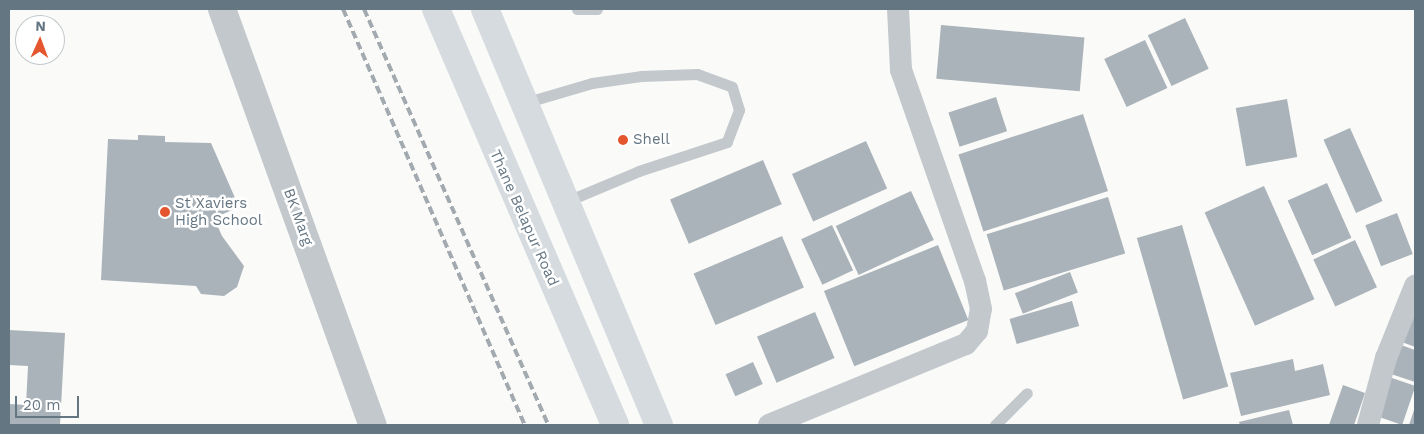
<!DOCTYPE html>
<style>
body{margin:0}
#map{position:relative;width:1424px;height:434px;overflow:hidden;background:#fafaf8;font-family:"Work Sans",sans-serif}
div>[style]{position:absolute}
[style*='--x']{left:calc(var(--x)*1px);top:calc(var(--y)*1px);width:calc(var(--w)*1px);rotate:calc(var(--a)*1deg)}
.building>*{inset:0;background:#aab3b9;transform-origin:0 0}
.service>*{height:11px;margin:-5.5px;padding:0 5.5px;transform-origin:5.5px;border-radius:5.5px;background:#c3c8cc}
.minor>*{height:22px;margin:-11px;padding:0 11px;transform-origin:11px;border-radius:11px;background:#c3c8cc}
.tertiary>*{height:28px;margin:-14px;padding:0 14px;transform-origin:14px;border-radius:14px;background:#c3c8cc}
.primary>*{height:28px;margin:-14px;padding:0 14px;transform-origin:14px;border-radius:14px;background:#d6dbdf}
.rail>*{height:4px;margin-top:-2px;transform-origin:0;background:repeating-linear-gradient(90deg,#a2aab0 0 8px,transparent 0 12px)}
.dots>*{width:14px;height:14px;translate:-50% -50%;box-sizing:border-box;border:2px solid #fff;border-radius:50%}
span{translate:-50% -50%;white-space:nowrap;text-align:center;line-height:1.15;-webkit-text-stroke:5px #fff;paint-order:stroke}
.poi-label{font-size:15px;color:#657683}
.left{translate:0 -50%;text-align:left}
.street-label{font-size:15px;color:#657683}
.frame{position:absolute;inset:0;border:10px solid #657683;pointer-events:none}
.north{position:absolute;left:15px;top:15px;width:50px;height:50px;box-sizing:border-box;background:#fff;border:1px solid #c1c8cd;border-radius:50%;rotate:2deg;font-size:14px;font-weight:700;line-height:20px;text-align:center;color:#657683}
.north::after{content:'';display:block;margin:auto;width:18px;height:22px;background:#e4572e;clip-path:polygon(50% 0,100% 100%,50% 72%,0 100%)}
.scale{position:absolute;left:15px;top:396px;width:64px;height:22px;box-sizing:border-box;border:2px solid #657683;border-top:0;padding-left:6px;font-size:15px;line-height:18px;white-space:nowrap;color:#657683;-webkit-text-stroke:4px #fff;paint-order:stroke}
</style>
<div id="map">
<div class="building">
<i style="left:1185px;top:18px;width:56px;height:41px;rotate:65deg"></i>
<i style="left:941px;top:25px;width:144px;height:54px;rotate:5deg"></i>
<i style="left:1145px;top:40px;width:53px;height:45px;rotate:65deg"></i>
<i style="left:996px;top:97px;width:36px;height:50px;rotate:72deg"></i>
<i style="left:1287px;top:99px;width:59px;height:52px;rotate:80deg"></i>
<i style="left:1083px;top:114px;width:81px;height:131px;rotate:72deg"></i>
<i style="left:1350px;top:128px;width:80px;height:29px;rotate:66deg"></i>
<i style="clip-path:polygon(138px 135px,165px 136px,165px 142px,211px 143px,239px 207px,214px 218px,222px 236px,244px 266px,237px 287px,224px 296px,201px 294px,196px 286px,101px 280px,108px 139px,138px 140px)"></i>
<i style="left:866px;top:141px;width:52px;height:81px;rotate:66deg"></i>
<i style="left:763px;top:160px;width:48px;height:101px;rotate:67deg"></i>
<i style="left:1327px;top:183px;width:60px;height:43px;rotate:66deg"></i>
<i style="left:1264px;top:186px;width:124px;height:65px;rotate:66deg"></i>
<i style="left:911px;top:191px;width:54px;height:83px;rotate:65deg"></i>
<i style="left:1108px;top:197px;width:59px;height:127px;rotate:73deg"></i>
<i style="left:1397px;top:213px;width:44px;height:34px;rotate:69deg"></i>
<i style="left:832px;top:225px;width:50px;height:34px;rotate:65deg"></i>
<i style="left:1182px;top:225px;width:168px;height:47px;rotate:74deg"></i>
<i style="left:782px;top:236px;width:56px;height:96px;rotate:67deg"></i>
<i style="left:1355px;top:240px;width:52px;height:46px;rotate:65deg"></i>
<i style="left:938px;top:245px;width:81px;height:123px;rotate:68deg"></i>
<i style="left:1070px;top:272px;width:22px;height:59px;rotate:69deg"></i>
<i style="left:1072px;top:301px;width:26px;height:65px;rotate:74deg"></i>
<i style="left:815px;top:312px;width:50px;height:63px;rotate:67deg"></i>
<i style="clip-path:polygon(1412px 316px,1415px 317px,1415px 347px,1402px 342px)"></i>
<i style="clip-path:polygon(9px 330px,65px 333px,60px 425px,9px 425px,9px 404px,26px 405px,28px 366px,9px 365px)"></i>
<i style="clip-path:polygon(1401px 345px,1415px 350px,1415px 382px,1391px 374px)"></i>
<i style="clip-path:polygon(1293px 359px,1295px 371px,1323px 364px,1330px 395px,1241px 416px,1230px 373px)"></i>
<i style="left:753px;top:362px;width:24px;height:30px;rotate:66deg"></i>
<i style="left:1389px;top:377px;width:28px;height:41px;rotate:19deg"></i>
<i style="clip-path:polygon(1343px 385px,1365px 393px,1354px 425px,1329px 425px)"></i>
<i style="clip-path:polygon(1415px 407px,1415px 425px,1409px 425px)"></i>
<i style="clip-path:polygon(1289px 410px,1293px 425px,1240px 425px,1239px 422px)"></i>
</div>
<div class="service">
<i style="--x:577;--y:9;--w:20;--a:0"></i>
<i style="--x:524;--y:103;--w:71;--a:-16.4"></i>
<i style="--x:592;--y:83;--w:49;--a:-8.1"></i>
<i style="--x:641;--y:76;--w:56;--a:-2"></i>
<i style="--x:697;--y:74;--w:37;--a:20"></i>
<i style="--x:732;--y:87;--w:24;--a:73"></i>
<i style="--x:739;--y:110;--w:34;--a:111"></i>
<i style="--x:727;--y:142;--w:93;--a:161.8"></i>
<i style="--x:639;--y:171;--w:80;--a:157.3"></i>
<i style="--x:995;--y:425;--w:45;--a:-45"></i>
</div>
<div class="minor">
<i style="--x:769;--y:425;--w:213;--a:-22.4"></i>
<i style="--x:966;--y:344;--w:17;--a:-50"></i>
<i style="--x:977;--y:331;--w:22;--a:-80"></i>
<i style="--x:981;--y:309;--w:29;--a:-102"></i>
<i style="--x:975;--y:281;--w:224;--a:-109.3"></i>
<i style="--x:901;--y:70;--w:61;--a:-92.8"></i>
<i style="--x:1368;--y:425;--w:69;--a:-75"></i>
<i style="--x:1386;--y:358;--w:78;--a:-68.1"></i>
</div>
<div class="tertiary">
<i style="--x:222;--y:9;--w:443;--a:70.1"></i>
</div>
<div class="primary">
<i style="--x:436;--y:9;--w:453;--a:66.7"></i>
<i style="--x:485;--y:9;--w:451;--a:67.3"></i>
</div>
<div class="rail">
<i style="--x:343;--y:9;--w:454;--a:66.4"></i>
<i style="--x:364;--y:9;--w:455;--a:66.1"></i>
</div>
<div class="dots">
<i style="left:623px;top:140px;background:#e4572e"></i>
<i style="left:165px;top:212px;background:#e4572e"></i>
</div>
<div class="poi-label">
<span class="left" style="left:633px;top:140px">Shell</span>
<span class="left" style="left:175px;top:212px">St Xaviers<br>High School</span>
</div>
<div class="street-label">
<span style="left:298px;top:217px;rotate:70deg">BK Marg</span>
<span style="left:524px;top:218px;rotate:66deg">Thane Belapur Road</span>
</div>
<div class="frame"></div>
<div class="north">N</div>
<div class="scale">20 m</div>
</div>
